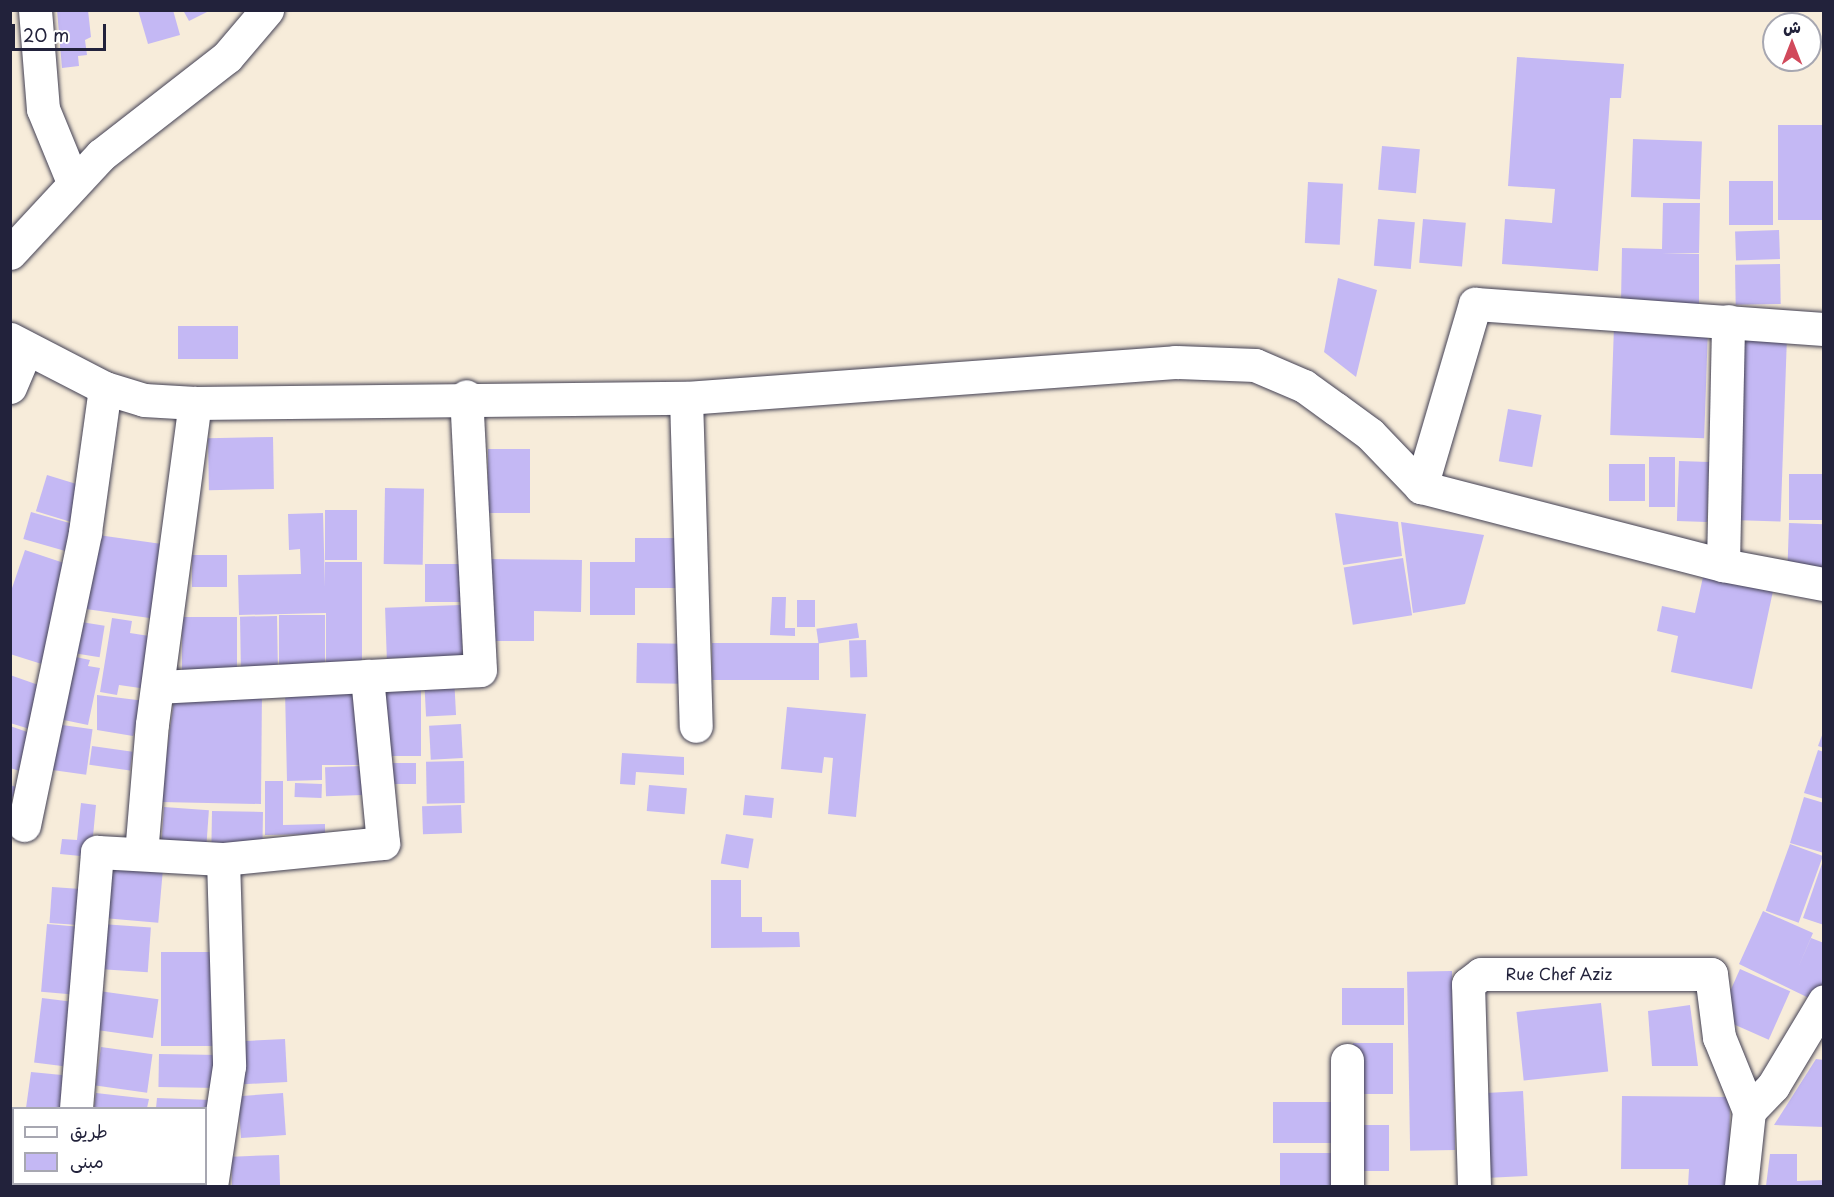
<!DOCTYPE html>
<meta charset="utf-8">
<style>
body{margin:0}
#map{position:relative;width:1834px;height:1197px;overflow:hidden;background:#f7ecda;font-family:"Playpen Sans","Playpen Sans Arabic",sans-serif}
div>[style]{position:absolute}
[style*='--x']{left:calc(var(--x)*1px);top:calc(var(--y)*1px);width:calc(var(--w)*1px);rotate:calc(var(--a)*1deg)}
.building>*{inset:0;background:#c4b8f4;transform-origin:0 0}
.roads{filter:drop-shadow(0 0 2px #424053) drop-shadow(0 0 2px #424053)}
.minor>*{height:33px;margin:-16.5px;padding:0 16.5px;transform-origin:16.5px;border-radius:16.5px;background:#fff}
span{translate:-50% -50%;white-space:nowrap;text-align:center;line-height:1.15;-webkit-text-stroke:6px #fff;paint-order:stroke}
.street-label{font-size:16px;color:#22223b}
.frame{position:absolute;inset:0;border:12px solid #22223b;pointer-events:none}
.legend{position:absolute;left:12px;top:1107px;width:195px;height:78px;box-sizing:border-box;background:#fff;border:2px solid #a7a7b1;margin:0;padding:8px 10px;list-style:none;font-size:18px;color:#22223b}
.legend li{display:flex;align-items:center;gap:12px;height:30px}
.legend b{width:30px;border:2px solid #a7a7b1}
.north{position:absolute;left:1762px;top:12px;width:60px;height:60px;box-sizing:border-box;background:#fff;border:2px solid #a7a7b1;border-radius:50%;rotate:0deg;font-size:16px;font-weight:700;line-height:24px;text-align:center;color:#22223b}
.north::after{content:'';display:block;margin:auto;width:21px;height:27px;background:#d1495b;clip-path:polygon(50% 0,100% 100%,50% 72%,0 100%)}
.scale{position:absolute;left:12px;top:24px;width:94px;height:27px;box-sizing:border-box;border:3px solid #22223b;border-top:0;padding-left:8px;font-size:18px;line-height:21px;white-space:nowrap;color:#22223b;-webkit-text-stroke:4px #fff;paint-order:stroke}
</style>
<div id="map">
<div class="building">
<i style="clip-path:polygon(57px 10px,88px 10px,91px 37px,85px 40px,87px 55px,78px 56px,79px 66px,62px 68px)"></i>
<i style="clip-path:polygon(138px 10px,173px 10px,180px 35px,148px 44px)"></i>
<i style="clip-path:polygon(183px 10px,211px 10px,189px 21px)"></i>
<i style="clip-path:polygon(1517px 57px,1624px 64px,1621px 98px,1610px 98px,1598px 271px,1502px 264px,1505px 219px,1552px 223px,1555px 189px,1508px 186px)"></i>
<i style="left:1778px;top:125px;width:46px;height:95px"></i>
<i style="left:1633px;top:139px;width:69px;height:58px;rotate:2deg"></i>
<i style="left:1382px;top:146px;width:38px;height:44px;rotate:5deg"></i>
<i style="left:1729px;top:181px;width:44px;height:44px"></i>
<i style="left:1308px;top:182px;width:35px;height:61px;rotate:3deg"></i>
<i style="clip-path:polygon(1663px 203px,1700px 203px,1699px 253px,1662px 254px,1699px 254px,1699px 305px,1621px 302px,1622px 248px,1662px 249px)"></i>
<i style="left:1378px;top:219px;width:37px;height:47px;rotate:5deg"></i>
<i style="left:1423px;top:219px;width:43px;height:44px;rotate:5deg"></i>
<i style="left:1779px;top:230px;width:29px;height:44px;rotate:88deg"></i>
<i style="left:1780px;top:264px;width:40px;height:45px;rotate:89deg"></i>
<i style="clip-path:polygon(1338px 278px,1377px 290px,1356px 377px,1324px 352px)"></i>
<i style="left:178px;top:326px;width:60px;height:33px"></i>
<i style="left:1614px;top:326px;width:94px;height:109px;rotate:2deg"></i>
<i style="left:1739px;top:335px;width:48px;height:185px;rotate:2deg"></i>
<i style="left:1508px;top:409px;width:34px;height:53px;rotate:10deg"></i>
<i style="left:273px;top:437px;width:52px;height:65px;rotate:89deg"></i>
<i style="left:488px;top:449px;width:42px;height:64px"></i>
<i style="left:1649px;top:457px;width:26px;height:50px"></i>
<i style="left:1679px;top:461px;width:30px;height:60px;rotate:2deg"></i>
<i style="left:1609px;top:464px;width:36px;height:37px"></i>
<i style="left:1789px;top:474px;width:35px;height:46px"></i>
<i style="left:47px;top:475px;width:41px;height:38px;rotate:17deg"></i>
<i style="left:385px;top:488px;width:39px;height:76px;rotate:1deg"></i>
<i style="left:325px;top:510px;width:32px;height:50px"></i>
<i style="left:31px;top:512px;width:50px;height:28px;rotate:16deg"></i>
<i style="clip-path:polygon(323px 513px,325px 587px,325px 562px,362px 562px,362px 663px,326px 663px,326px 613px,239px 615px,238px 575px,301px 574px,300px 549px,289px 550px,288px 514px)"></i>
<i style="clip-path:polygon(1335px 513px,1398px 522px,1402px 556px,1343px 565px)"></i>
<i style="clip-path:polygon(1401px 522px,1484px 535px,1465px 604px,1413px 613px)"></i>
<i style="left:1789px;top:523px;width:35px;height:49px;rotate:2deg"></i>
<i style="left:91px;top:534px;width:75px;height:75px;rotate:8deg"></i>
<i style="clip-path:polygon(635px 538px,679px 538px,679px 588px,635px 588px,635px 615px,590px 615px,590px 562px,635px 562px)"></i>
<i style="clip-path:polygon(25px 550px,73px 566px,48px 666px,10px 654px,10px 594px)"></i>
<i style="left:192px;top:555px;width:35px;height:32px"></i>
<i style="left:1403px;top:558px;width:58px;height:60px;rotate:81deg"></i>
<i style="clip-path:polygon(491px 559px,582px 560px,581px 612px,534px 611px,534px 641px,490px 641px)"></i>
<i style="left:425px;top:564px;width:37px;height:38px"></i>
<i style="clip-path:polygon(1703px 577px,1773px 591px,1752px 689px,1671px 672px,1678px 636px,1657px 631px,1662px 606px,1695px 613px)"></i>
<i style="clip-path:polygon(772px 597px,786px 597px,785px 628px,795px 628px,795px 636px,770px 635px)"></i>
<i style="left:797px;top:600px;width:18px;height:27px"></i>
<i style="left:461px;top:605px;width:51px;height:76px;rotate:88deg"></i>
<i style="left:325px;top:615px;width:53px;height:46px;rotate:90deg"></i>
<i style="left:277px;top:616px;width:55px;height:37px;rotate:89deg"></i>
<i style="left:182px;top:617px;width:55px;height:58px"></i>
<i style="clip-path:polygon(112px 618px,132px 621px,130px 633px,162px 638px,154px 690px,119px 685px,117px 695px,100px 692px)"></i>
<i style="left:75px;top:621px;width:30px;height:32px;rotate:9deg"></i>
<i style="left:857px;top:623px;width:15px;height:41px;rotate:82deg"></i>
<i style="left:866px;top:640px;width:37px;height:17px;rotate:88deg"></i>
<i style="left:637px;top:643px;width:45px;height:40px;rotate:1deg"></i>
<i style="left:712px;top:643px;width:107px;height:37px"></i>
<i style="clip-path:polygon(66px 655px,90px 660px,88px 666px,100px 668px,88px 725px,54px 718px)"></i>
<i style="clip-path:polygon(10px 675px,47px 688px,33px 730px,10px 723px)"></i>
<i style="left:454px;top:676px;width:39px;height:30px;rotate:87deg"></i>
<i style="left:385px;top:686px;width:36px;height:70px"></i>
<i style="clip-path:polygon(262px 688px,261px 804px,160px 802px,175px 693px)"></i>
<i style="clip-path:polygon(364px 688px,370px 765px,322px 765px,322px 780px,287px 781px,285px 690px)"></i>
<i style="clip-path:polygon(97px 695px,145px 701px,133px 736px,97px 730px)"></i>
<i style="clip-path:polygon(787px 707px,866px 714px,856px 817px,828px 814px,833px 758px,824px 757px,822px 773px,781px 769px)"></i>
<i style="left:48px;top:723px;width:45px;height:46px;rotate:8deg"></i>
<i style="left:461px;top:724px;width:34px;height:32px;rotate:87deg"></i>
<i style="clip-path:polygon(10px 726px,36px 735px,23px 772px,10px 768px)"></i>
<i style="clip-path:polygon(1824px 730px,1824px 748px,1818px 746px)"></i>
<i style="left:92px;top:746px;width:41px;height:19px;rotate:8deg"></i>
<i style="clip-path:polygon(1818px 750px,1824px 752px,1824px 799px,1804px 793px)"></i>
<i style="clip-path:polygon(622px 753px,684px 757px,684px 775px,636px 772px,635px 785px,620px 784px)"></i>
<i style="left:464px;top:761px;width:42px;height:38px;rotate:89deg"></i>
<i style="left:389px;top:763px;width:27px;height:21px"></i>
<i style="left:362px;top:766px;width:29px;height:37px;rotate:88deg"></i>
<i style="clip-path:polygon(265px 781px,283px 781px,283px 825px,325px 824px,325px 834px,265px 835px)"></i>
<i style="left:295px;top:783px;width:27px;height:14px;rotate:2deg"></i>
<i style="clip-path:polygon(10px 785px,16px 787px,11px 801px,10px 801px)"></i>
<i style="left:649px;top:785px;width:38px;height:26px;rotate:5deg"></i>
<i style="left:745px;top:795px;width:29px;height:20px;rotate:6deg"></i>
<i style="clip-path:polygon(1804px 797px,1824px 803px,1824px 853px,1790px 843px)"></i>
<i style="clip-path:polygon(81px 803px,96px 805px,91px 857px,60px 854px,62px 839px,77px 840px)"></i>
<i style="left:461px;top:805px;width:28px;height:39px;rotate:88deg"></i>
<i style="left:164px;top:807px;width:45px;height:33px;rotate:4deg"></i>
<i style="left:212px;top:811px;width:51px;height:40px;rotate:1deg"></i>
<i style="left:726px;top:834px;width:28px;height:30px;rotate:10deg"></i>
<i style="left:1790px;top:844px;width:35px;height:71px;rotate:20deg"></i>
<i style="clip-path:polygon(1824px 858px,1824px 925px,1803px 918px)"></i>
<i style="left:105px;top:866px;width:58px;height:52px;rotate:5deg"></i>
<i style="clip-path:polygon(711px 880px,741px 880px,741px 917px,762px 917px,762px 932px,799px 932px,800px 947px,711px 948px)"></i>
<i style="left:52px;top:887px;width:29px;height:36px;rotate:4deg"></i>
<i style="clip-path:polygon(1763px 911px,1813px 933px,1797px 970px,1811px 938px,1824px 943px,1824px 983px,1815px 1001px,1739px 964px)"></i>
<i style="left:47px;top:924px;width:32px;height:68px;rotate:5deg"></i>
<i style="left:102px;top:924px;width:49px;height:45px;rotate:4deg"></i>
<i style="left:161px;top:952px;width:60px;height:94px"></i>
<i style="left:1740px;top:969px;width:55px;height:53px;rotate:24deg"></i>
<i style="left:1452px;top:971px;width:179px;height:45px;rotate:89deg"></i>
<i style="left:1342px;top:988px;width:62px;height:37px"></i>
<i style="left:99px;top:991px;width:60px;height:39px;rotate:8deg"></i>
<i style="left:42px;top:998px;width:32px;height:65px;rotate:7deg"></i>
<i style="left:1601px;top:1003px;width:69px;height:85px;rotate:84deg"></i>
<i style="clip-path:polygon(1690px 1005px,1698px 1066px,1652px 1066px,1648px 1011px)"></i>
<i style="left:285px;top:1039px;width:43px;height:44px;rotate:87deg"></i>
<i style="left:1353px;top:1043px;width:40px;height:51px"></i>
<i style="left:101px;top:1047px;width:52px;height:39px;rotate:8deg"></i>
<i style="left:159px;top:1054px;width:60px;height:33px;rotate:1deg"></i>
<i style="clip-path:polygon(1816px 1059px,1824px 1060px,1824px 1127px,1774px 1125px)"></i>
<i style="clip-path:polygon(31px 1072px,72px 1076px,68px 1108px,26px 1108px)"></i>
<i style="left:1523px;top:1091px;width:85px;height:42px;rotate:87deg"></i>
<i style="clip-path:polygon(96px 1093px,149px 1099px,147px 1108px,94px 1108px)"></i>
<i style="left:283px;top:1093px;width:42px;height:45px;rotate:86deg"></i>
<i style="clip-path:polygon(1622px 1096px,1730px 1097px,1729px 1186px,1688px 1186px,1689px 1169px,1621px 1169px)"></i>
<i style="clip-path:polygon(157px 1098px,212px 1100px,206px 1174px,206px 1108px,156px 1108px)"></i>
<i style="left:1273px;top:1102px;width:63px;height:41px"></i>
<i style="left:1354px;top:1125px;width:35px;height:46px"></i>
<i style="left:1336px;top:1153px;width:33px;height:56px;rotate:90deg"></i>
<i style="clip-path:polygon(1770px 1154px,1797px 1154px,1797px 1181px,1824px 1180px,1824px 1186px,1766px 1186px)"></i>
<i style="left:279px;top:1155px;width:31px;height:48px;rotate:88deg"></i>
<i style="clip-path:polygon(91px 1184px,146px 1184px,91px 1186px)"></i>
</div>
<div class="roads">
<div class="minor">
<i style="--x:35;--y:10;--w:99;--a:85.4"></i>
<i style="--x:43;--y:109;--w:79;--a:67.7"></i>
<i style="--x:10;--y:253;--w:134;--a:-47.1"></i>
<i style="--x:101;--y:155;--w:160;--a:-37.9"></i>
<i style="--x:227;--y:57;--w:62;--a:-49.6"></i>
<i style="--x:10;--y:339;--w:107;--a:27.3"></i>
<i style="--x:105;--y:388;--w:41;--a:17.1"></i>
<i style="--x:144;--y:400;--w:51;--a:3.4"></i>
<i style="--x:195;--y:403;--w:491;--a:-0.6"></i>
<i style="--x:686;--y:398;--w:490;--a:-4.2"></i>
<i style="--x:1175;--y:362;--w:80;--a:2.1"></i>
<i style="--x:1255;--y:365;--w:53;--a:23.2"></i>
<i style="--x:1304;--y:386;--w:39;--a:36"></i>
<i style="--x:1336;--y:409;--w:42;--a:36.3"></i>
<i style="--x:1370;--y:434;--w:74;--a:46.1"></i>
<i style="--x:1421;--y:487;--w:312;--a:14.5"></i>
<i style="--x:1723;--y:565;--w:103;--a:10.7"></i>
<i style="--x:10;--y:387;--w:39;--a:-67"></i>
<i style="--x:686;--y:398;--w:328;--a:88.3"></i>
<i style="--x:1421;--y:487;--w:191;--a:-73.6"></i>
<i style="--x:1475;--y:304;--w:350;--a:4.1"></i>
<i style="--x:1723;--y:565;--w:244;--a:-88.8"></i>
<i style="--x:158;--y:687;--w:322;--a:-3"></i>
<i style="--x:480;--y:670;--w:274;--a:-92.9"></i>
<i style="--x:24;--y:825;--w:299;--a:-78.2"></i>
<i style="--x:85;--y:532;--w:145;--a:-82.1"></i>
<i style="--x:141;--y:854;--w:130;--a:-85.2"></i>
<i style="--x:152;--y:724;--w:324;--a:-82.4"></i>
<i style="--x:223;--y:859;--w:161;--a:-5.7"></i>
<i style="--x:383;--y:843;--w:168;--a:-95.5"></i>
<i style="--x:76;--y:1108;--w:257;--a:-85.3"></i>
<i style="--x:97;--y:852;--w:126;--a:3.2"></i>
<i style="--x:223;--y:859;--w:207;--a:88.3"></i>
<i style="--x:229;--y:1066;--w:121;--a:98.5"></i>
<i style="--x:70;--y:1186;--w:2;--a:-63"></i>
<i style="--x:1347;--y:1186;--w:126;--a:-90"></i>
<i style="--x:1474;--y:1186;--w:202;--a:-91.7"></i>
<i style="--x:1468;--y:984;--w:16;--a:-38"></i>
<i style="--x:1481;--y:974;--w:230;--a:0"></i>
<i style="--x:1711;--y:974;--w:64;--a:82.8"></i>
<i style="--x:1719;--y:1037;--w:80;--a:67.9"></i>
<i style="--x:1741;--y:1186;--w:75;--a:-83.9"></i>
<i style="--x:1749;--y:1111;--w:35;--a:-46"></i>
<i style="--x:1773;--y:1086;--w:99;--a:-59"></i>
</div>
</div>
<div class="street-label">
<span style="left:1559px;top:973px">Rue Chef Aziz</span>
</div>
<div class="frame"></div>
<ul class="legend">
<li><b style="height:8px;background:#fff"></b>طريق</li>
<li><b style="height:16px;background:#c4b8f4"></b>مبنى</li>
</ul>
<div class="north">ش</div>
<div class="scale">20 m</div>
</div>
